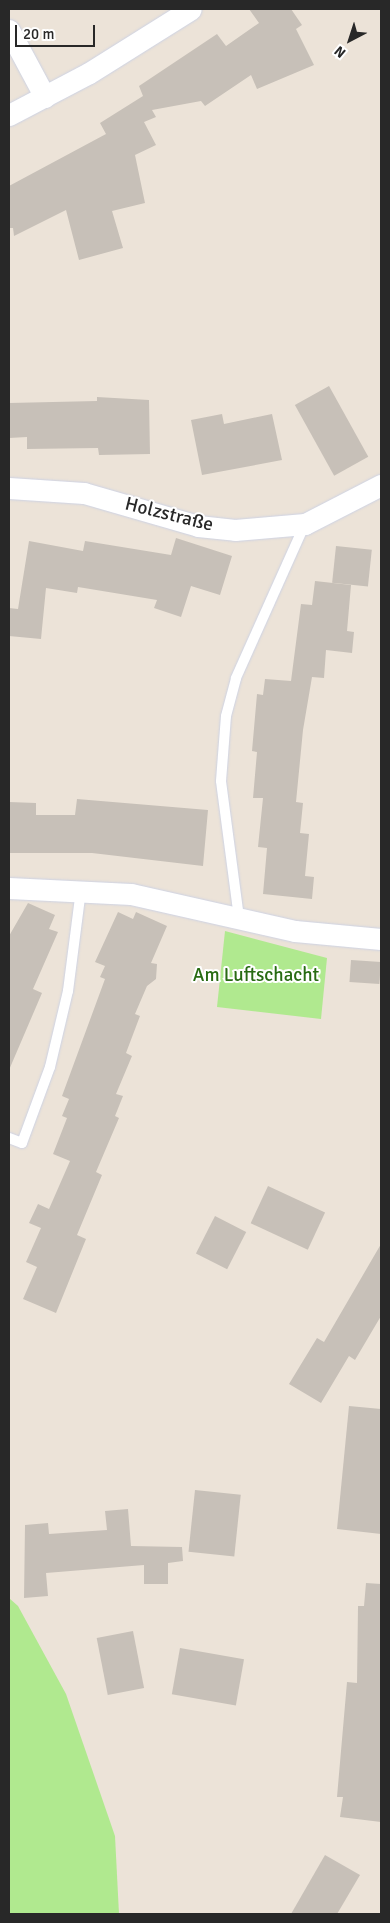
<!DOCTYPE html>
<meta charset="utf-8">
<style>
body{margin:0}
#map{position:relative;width:390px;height:1923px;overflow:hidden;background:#ece3d8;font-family:Signika,sans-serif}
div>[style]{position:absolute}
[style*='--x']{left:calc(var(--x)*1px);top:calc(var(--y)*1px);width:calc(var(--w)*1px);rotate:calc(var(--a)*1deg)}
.green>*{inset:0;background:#b0e98f}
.building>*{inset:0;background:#c7c0b8;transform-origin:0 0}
.roads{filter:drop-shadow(0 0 1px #cdd2e3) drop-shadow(0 0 1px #cdd2e3)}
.lane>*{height:10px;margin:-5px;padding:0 5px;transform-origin:5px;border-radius:5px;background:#fff}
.street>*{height:21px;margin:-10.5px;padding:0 10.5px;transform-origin:10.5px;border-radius:10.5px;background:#fff}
span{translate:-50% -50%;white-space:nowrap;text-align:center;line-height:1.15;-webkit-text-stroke:4px #fff;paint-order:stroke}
.street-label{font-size:19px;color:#282828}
.park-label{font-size:19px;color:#286b13}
.frame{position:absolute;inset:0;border:10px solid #282828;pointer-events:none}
.north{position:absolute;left:325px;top:15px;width:50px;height:50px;-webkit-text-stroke:4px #fff;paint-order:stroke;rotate:220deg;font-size:14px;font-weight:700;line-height:20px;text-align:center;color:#282828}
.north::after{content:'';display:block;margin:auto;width:18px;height:22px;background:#282828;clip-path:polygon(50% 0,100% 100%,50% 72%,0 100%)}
.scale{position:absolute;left:15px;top:25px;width:80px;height:22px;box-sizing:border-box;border:2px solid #282828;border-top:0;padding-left:6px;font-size:15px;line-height:18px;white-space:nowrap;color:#282828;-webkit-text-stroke:4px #fff;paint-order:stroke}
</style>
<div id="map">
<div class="green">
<i style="clip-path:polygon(225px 931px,327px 958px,321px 1019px,217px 1007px)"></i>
<i style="clip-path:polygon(9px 1598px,18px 1606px,66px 1694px,115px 1836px,119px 1914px,9px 1914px)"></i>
</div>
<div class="building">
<i style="clip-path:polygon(249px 9px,291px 9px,302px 25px,296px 29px,314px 65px,257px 89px,251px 75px,205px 106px,201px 101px,152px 110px,156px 117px,144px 122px,156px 145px,135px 155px,145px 203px,112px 211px,123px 248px,79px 260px,66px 210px,14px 236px,13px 228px,9px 228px,9px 186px,106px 134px,100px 123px,143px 96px,139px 86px,217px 34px,226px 46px,259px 23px)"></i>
<i style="left:329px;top:386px;width:81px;height:39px;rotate:61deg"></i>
<i style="clip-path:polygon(97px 397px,149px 400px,150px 454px,99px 455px,98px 448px,27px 449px,27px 437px,9px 438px,9px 403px,97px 401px)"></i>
<i style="clip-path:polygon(222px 414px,224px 424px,272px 414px,282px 460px,202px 475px,191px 420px)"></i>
<i style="clip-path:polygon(176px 538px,232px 556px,220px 595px,191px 586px,181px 617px,154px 608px,157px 600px,78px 587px,77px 593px,46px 588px,41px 639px,9px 636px,9px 608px,18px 609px,29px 541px,83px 551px,85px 541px,171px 555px)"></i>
<i style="left:336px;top:546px;width:36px;height:37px;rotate:6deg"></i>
<i style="clip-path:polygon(315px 581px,351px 585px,347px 631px,354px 632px,352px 653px,326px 650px,324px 678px,312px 677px,303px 730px,296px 802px,303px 803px,300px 833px,309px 834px,305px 876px,314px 877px,312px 899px,263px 894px,267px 848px,258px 847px,263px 798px,253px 798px,257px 752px,252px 751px,257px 694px,263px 695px,265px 679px,291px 681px,301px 604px,312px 605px)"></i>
<i style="clip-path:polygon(77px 799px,208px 810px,203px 866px,92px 853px,9px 853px,9px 802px,36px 803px,36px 815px,75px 815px)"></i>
<i style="clip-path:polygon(28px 903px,55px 915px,49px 929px,58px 932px,33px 989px,42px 993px,9px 1070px,9px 936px)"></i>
<i style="clip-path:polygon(118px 912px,133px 919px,136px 912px,167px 926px,151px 963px,157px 964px,156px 979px,147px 986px,135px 1014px,140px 1016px,126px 1053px,132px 1056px,116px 1094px,123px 1096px,115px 1116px,119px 1118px,96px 1172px,102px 1175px,77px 1235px,86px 1239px,56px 1313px,23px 1299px,37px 1267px,26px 1262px,41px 1228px,29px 1223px,38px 1204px,49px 1209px,70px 1161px,53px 1154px,67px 1118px,62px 1116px,69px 1099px,62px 1096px,105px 979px,100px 977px,105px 966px,95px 962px)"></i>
<i style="left:351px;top:960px;width:30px;height:22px;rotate:4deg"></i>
<i style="left:268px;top:1186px;width:63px;height:41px;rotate:25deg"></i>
<i style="left:215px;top:1216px;width:35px;height:42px;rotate:27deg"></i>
<i style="clip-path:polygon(381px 1244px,381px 1316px,355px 1360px,349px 1356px,321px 1403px,289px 1384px,317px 1338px,324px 1342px)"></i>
<i style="clip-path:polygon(349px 1406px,381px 1409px,381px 1534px,337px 1529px)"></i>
<i style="left:195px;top:1490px;width:46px;height:62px;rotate:6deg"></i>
<i style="clip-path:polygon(128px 1509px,131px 1546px,182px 1547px,183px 1561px,168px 1563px,168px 1584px,144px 1584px,144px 1565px,46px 1573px,48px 1596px,24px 1598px,25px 1525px,48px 1523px,49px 1534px,107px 1530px,105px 1511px)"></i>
<i style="clip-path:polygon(366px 1583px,381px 1584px,381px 1822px,340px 1817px,343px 1797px,337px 1797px,347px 1682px,357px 1683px,358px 1606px,364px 1606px)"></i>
<i style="left:133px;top:1631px;width:58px;height:37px;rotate:79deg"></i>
<i style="left:180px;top:1648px;width:65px;height:47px;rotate:10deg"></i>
<i style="clip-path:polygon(325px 1855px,360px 1875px,343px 1904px,337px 1914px,291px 1914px)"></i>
</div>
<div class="roads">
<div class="lane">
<i style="--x:239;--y:918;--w:138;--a:-97.5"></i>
<i style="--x:221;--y:781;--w:65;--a:-85.6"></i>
<i style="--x:226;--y:716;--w:39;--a:-75"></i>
<i style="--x:236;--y:678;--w:169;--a:-65.9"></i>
<i style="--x:9;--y:1138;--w:14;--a:21"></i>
<i style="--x:22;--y:1143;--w:81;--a:-69.8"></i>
<i style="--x:50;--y:1067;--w:78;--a:-76.7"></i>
<i style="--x:68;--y:991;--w:103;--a:-82.7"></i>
</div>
<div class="street">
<i style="--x:9;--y:30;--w:76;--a:61.8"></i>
<i style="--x:9;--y:115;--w:90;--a:-27.7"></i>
<i style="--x:89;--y:73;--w:120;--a:-32.1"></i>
<i style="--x:9;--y:488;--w:75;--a:3.8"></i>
<i style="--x:84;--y:493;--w:119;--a:16.1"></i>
<i style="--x:198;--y:526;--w:37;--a:6"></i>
<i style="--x:235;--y:530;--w:70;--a:-4.9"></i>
<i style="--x:305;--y:524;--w:85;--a:-27.2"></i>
<i style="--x:9;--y:888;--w:122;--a:2.8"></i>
<i style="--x:131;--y:894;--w:168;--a:12.7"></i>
<i style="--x:295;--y:931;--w:86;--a:5.3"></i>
</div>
</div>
<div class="street-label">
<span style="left:169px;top:515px;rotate:14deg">Holzstraße</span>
</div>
<div class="park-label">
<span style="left:256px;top:976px">Am Luftschacht</span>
</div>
<div class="frame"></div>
<div class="north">N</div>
<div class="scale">20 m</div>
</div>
